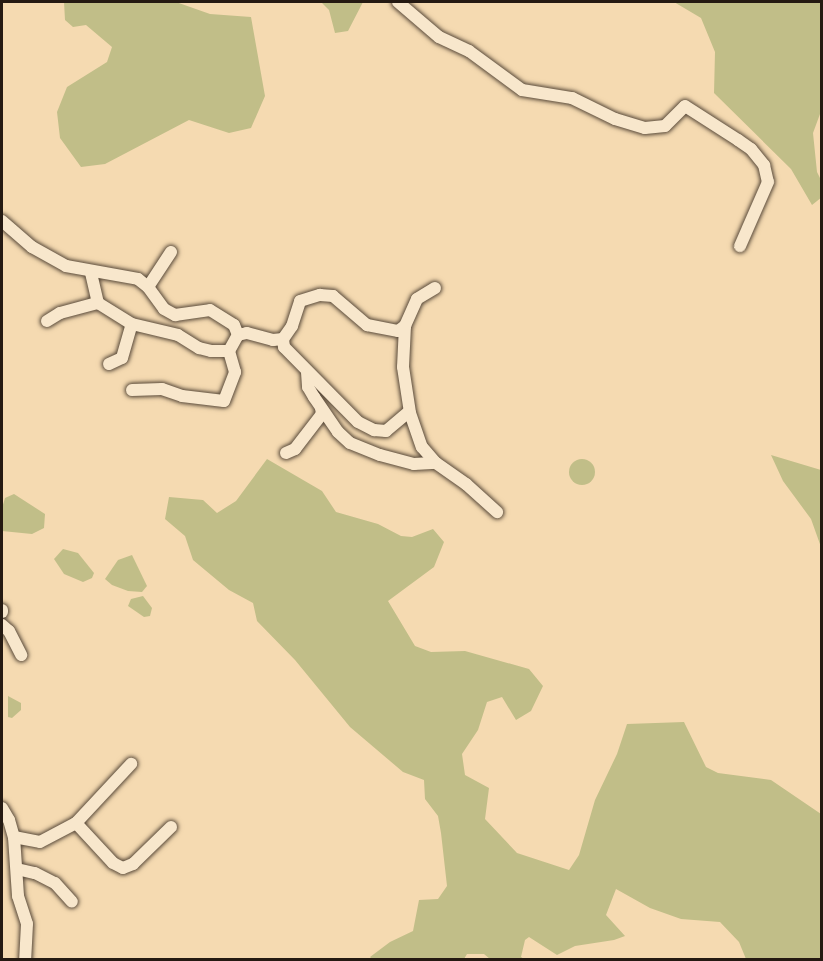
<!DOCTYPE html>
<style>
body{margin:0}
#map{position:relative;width:823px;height:961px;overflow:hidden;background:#f5dab1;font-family:"Libre Caslon Text",serif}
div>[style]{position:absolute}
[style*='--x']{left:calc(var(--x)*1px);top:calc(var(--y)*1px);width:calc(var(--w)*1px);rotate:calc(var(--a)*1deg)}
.green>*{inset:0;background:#c1be88}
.round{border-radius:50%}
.roads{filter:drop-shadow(0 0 2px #594a3a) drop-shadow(0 0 2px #594a3a)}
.minor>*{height:12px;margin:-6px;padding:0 6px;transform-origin:6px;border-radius:6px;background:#f8e7cc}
span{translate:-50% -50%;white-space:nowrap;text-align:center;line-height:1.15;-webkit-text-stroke:6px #f8e7cc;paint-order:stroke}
.frame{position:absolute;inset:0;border:3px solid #251a12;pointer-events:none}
</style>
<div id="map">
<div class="green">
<i style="clip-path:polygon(64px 2px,176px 2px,210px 14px,251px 17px,265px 96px,251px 128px,229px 133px,189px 120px,105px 164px,81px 167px,60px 138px,57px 112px,67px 87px,107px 62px,112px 47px,86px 25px,73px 27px,65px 20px)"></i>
<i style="clip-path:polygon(321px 2px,363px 2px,348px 31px,335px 33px,329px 10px)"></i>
<i style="clip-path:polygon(674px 2px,821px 2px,820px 114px,813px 133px,817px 172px,821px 180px,822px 197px,812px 205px,791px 169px,714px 93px,715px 52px,701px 18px)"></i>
<i style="clip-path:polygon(771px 455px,821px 470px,821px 547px,811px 519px,783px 481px)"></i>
<i class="round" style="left:569px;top:459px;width:26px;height:26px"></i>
<i style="clip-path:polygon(267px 459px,322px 491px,336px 512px,378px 524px,401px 536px,412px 537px,433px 529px,444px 542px,434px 567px,388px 601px,415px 646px,431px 652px,465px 651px,529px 669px,543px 686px,531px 711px,516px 720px,502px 697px,487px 702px,478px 730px,462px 754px,465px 775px,489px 788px,485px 819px,517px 853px,569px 870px,579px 855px,595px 800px,617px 754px,627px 724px,684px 722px,706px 767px,718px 773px,771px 780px,821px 814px,821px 959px,746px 959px,739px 942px,720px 922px,681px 919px,650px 908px,616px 889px,606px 915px,625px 936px,614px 940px,575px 946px,557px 955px,529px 937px,525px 940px,521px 957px,524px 959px,490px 959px,484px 954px,467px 954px,464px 959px,372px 959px,370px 957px,390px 942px,413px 931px,419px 900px,438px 899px,447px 886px,441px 833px,438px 816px,425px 799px,424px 780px,403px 772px,350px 727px,295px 660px,257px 621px,253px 603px,229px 590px,193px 560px,185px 536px,165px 519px,169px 497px,203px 500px,217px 513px,236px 501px)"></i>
<i style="clip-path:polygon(14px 494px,45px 514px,44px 528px,32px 534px,2px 531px,2px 508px,5px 498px)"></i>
<i style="clip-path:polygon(63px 549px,78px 553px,94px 573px,92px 578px,83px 582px,64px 574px,54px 559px)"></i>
<i style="clip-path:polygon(132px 555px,147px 586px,142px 592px,128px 591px,112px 585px,105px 579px,118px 560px)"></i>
<i style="clip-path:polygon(143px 596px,152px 608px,150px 616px,144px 617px,128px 606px,131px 599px)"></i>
<i style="clip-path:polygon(8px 696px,21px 703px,21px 710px,12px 718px,8px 717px)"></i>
</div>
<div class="roads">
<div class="minor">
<i style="--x:398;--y:2;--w:54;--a:40.5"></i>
<i style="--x:439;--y:37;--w:33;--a:25"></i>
<i style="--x:469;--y:51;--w:66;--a:36.3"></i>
<i style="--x:522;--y:90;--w:51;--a:9.1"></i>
<i style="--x:572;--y:98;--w:48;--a:26"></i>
<i style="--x:615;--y:119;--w:31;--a:17"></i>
<i style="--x:645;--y:128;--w:20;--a:-6"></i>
<i style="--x:665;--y:126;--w:28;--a:-45"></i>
<i style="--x:685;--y:106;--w:63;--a:32.7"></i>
<i style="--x:738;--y:140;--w:16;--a:35"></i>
<i style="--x:751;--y:149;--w:21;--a:51"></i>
<i style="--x:764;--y:165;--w:17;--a:77"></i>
<i style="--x:768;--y:182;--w:70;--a:113.6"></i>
<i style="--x:2;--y:221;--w:40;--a:41"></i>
<i style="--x:32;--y:247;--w:39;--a:29"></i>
<i style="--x:66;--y:266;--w:73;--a:10.2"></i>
<i style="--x:138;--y:279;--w:13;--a:39"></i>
<i style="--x:148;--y:287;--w:27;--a:54"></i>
<i style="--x:164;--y:309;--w:13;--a:29"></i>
<i style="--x:175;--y:315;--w:35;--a:-8"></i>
<i style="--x:210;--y:310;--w:28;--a:32"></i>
<i style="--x:234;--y:325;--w:11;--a:68"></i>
<i style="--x:238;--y:335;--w:9;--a:-13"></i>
<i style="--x:247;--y:333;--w:27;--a:15"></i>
<i style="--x:273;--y:340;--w:10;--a:-6"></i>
<i style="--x:283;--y:339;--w:16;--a:-55"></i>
<i style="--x:292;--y:326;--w:26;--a:-72"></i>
<i style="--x:300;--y:301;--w:21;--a:-17"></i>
<i style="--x:320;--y:295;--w:13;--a:4"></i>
<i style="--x:333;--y:296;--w:45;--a:40.5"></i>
<i style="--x:367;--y:325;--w:32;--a:11"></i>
<i style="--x:398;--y:331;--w:9;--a:-36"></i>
<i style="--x:91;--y:273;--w:31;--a:77"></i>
<i style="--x:148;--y:287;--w:42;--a:-56.7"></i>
<i style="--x:435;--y:288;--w:21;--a:149"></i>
<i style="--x:417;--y:299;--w:30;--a:114"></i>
<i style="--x:405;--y:326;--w:41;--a:92.8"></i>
<i style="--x:403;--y:367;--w:47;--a:81.3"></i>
<i style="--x:410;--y:413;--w:36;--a:71"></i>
<i style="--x:422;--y:447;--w:21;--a:49"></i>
<i style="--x:436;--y:463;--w:37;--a:35"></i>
<i style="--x:466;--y:484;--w:42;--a:42.1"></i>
<i style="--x:47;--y:321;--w:15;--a:-32"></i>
<i style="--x:60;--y:313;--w:39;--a:-15"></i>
<i style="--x:98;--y:303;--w:40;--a:32"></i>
<i style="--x:132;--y:324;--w:47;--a:13.4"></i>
<i style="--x:178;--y:335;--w:25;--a:32"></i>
<i style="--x:199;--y:348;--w:12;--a:14"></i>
<i style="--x:211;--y:351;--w:18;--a:0"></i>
<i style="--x:229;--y:351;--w:18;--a:-61"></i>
<i style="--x:283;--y:339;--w:8;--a:83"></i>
<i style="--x:284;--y:347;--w:105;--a:45.4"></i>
<i style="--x:358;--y:422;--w:18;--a:27"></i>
<i style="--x:374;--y:430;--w:12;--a:5"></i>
<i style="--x:386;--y:431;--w:30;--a:-40"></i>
<i style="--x:109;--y:364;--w:14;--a:-25"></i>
<i style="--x:122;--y:358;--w:35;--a:-74"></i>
<i style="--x:307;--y:372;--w:15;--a:86"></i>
<i style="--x:308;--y:387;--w:12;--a:59"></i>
<i style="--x:314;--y:397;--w:42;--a:55.6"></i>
<i style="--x:338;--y:432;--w:16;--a:43"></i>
<i style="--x:350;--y:443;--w:32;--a:22"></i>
<i style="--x:380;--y:455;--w:35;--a:15"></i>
<i style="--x:414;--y:464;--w:22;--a:-3"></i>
<i style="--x:132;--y:390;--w:30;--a:-2"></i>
<i style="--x:162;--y:389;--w:21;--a:19"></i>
<i style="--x:182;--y:396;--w:42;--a:6.8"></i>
<i style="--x:224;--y:401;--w:31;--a:-69"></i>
<i style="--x:235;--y:372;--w:22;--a:-106"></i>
<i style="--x:286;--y:453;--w:10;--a:-24"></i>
<i style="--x:295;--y:449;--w:44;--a:-52.4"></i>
<i style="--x:322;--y:414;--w:6;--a:-99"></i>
<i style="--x:2;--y:612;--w:2;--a:-90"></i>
<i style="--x:2;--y:625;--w:9;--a:41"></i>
<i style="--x:9;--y:631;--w:27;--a:63"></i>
<i style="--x:2;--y:808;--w:14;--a:60"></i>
<i style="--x:9;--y:820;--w:18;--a:74"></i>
<i style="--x:14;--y:837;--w:59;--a:86.1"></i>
<i style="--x:18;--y:896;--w:29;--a:72"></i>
<i style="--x:27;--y:924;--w:36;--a:93"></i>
<i style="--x:76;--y:823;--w:54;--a:47.2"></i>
<i style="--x:113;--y:863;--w:11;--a:27"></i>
<i style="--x:123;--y:868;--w:11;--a:-22"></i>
<i style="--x:133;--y:864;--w:53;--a:-44.2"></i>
<i style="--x:14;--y:837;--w:26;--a:11"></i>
<i style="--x:40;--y:842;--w:41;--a:-27.8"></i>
<i style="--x:76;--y:823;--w:81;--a:-47"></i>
<i style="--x:17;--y:869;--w:18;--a:13"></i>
<i style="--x:35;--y:873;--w:22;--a:27"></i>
<i style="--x:55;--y:883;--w:25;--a:48"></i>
</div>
</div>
<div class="frame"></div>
</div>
